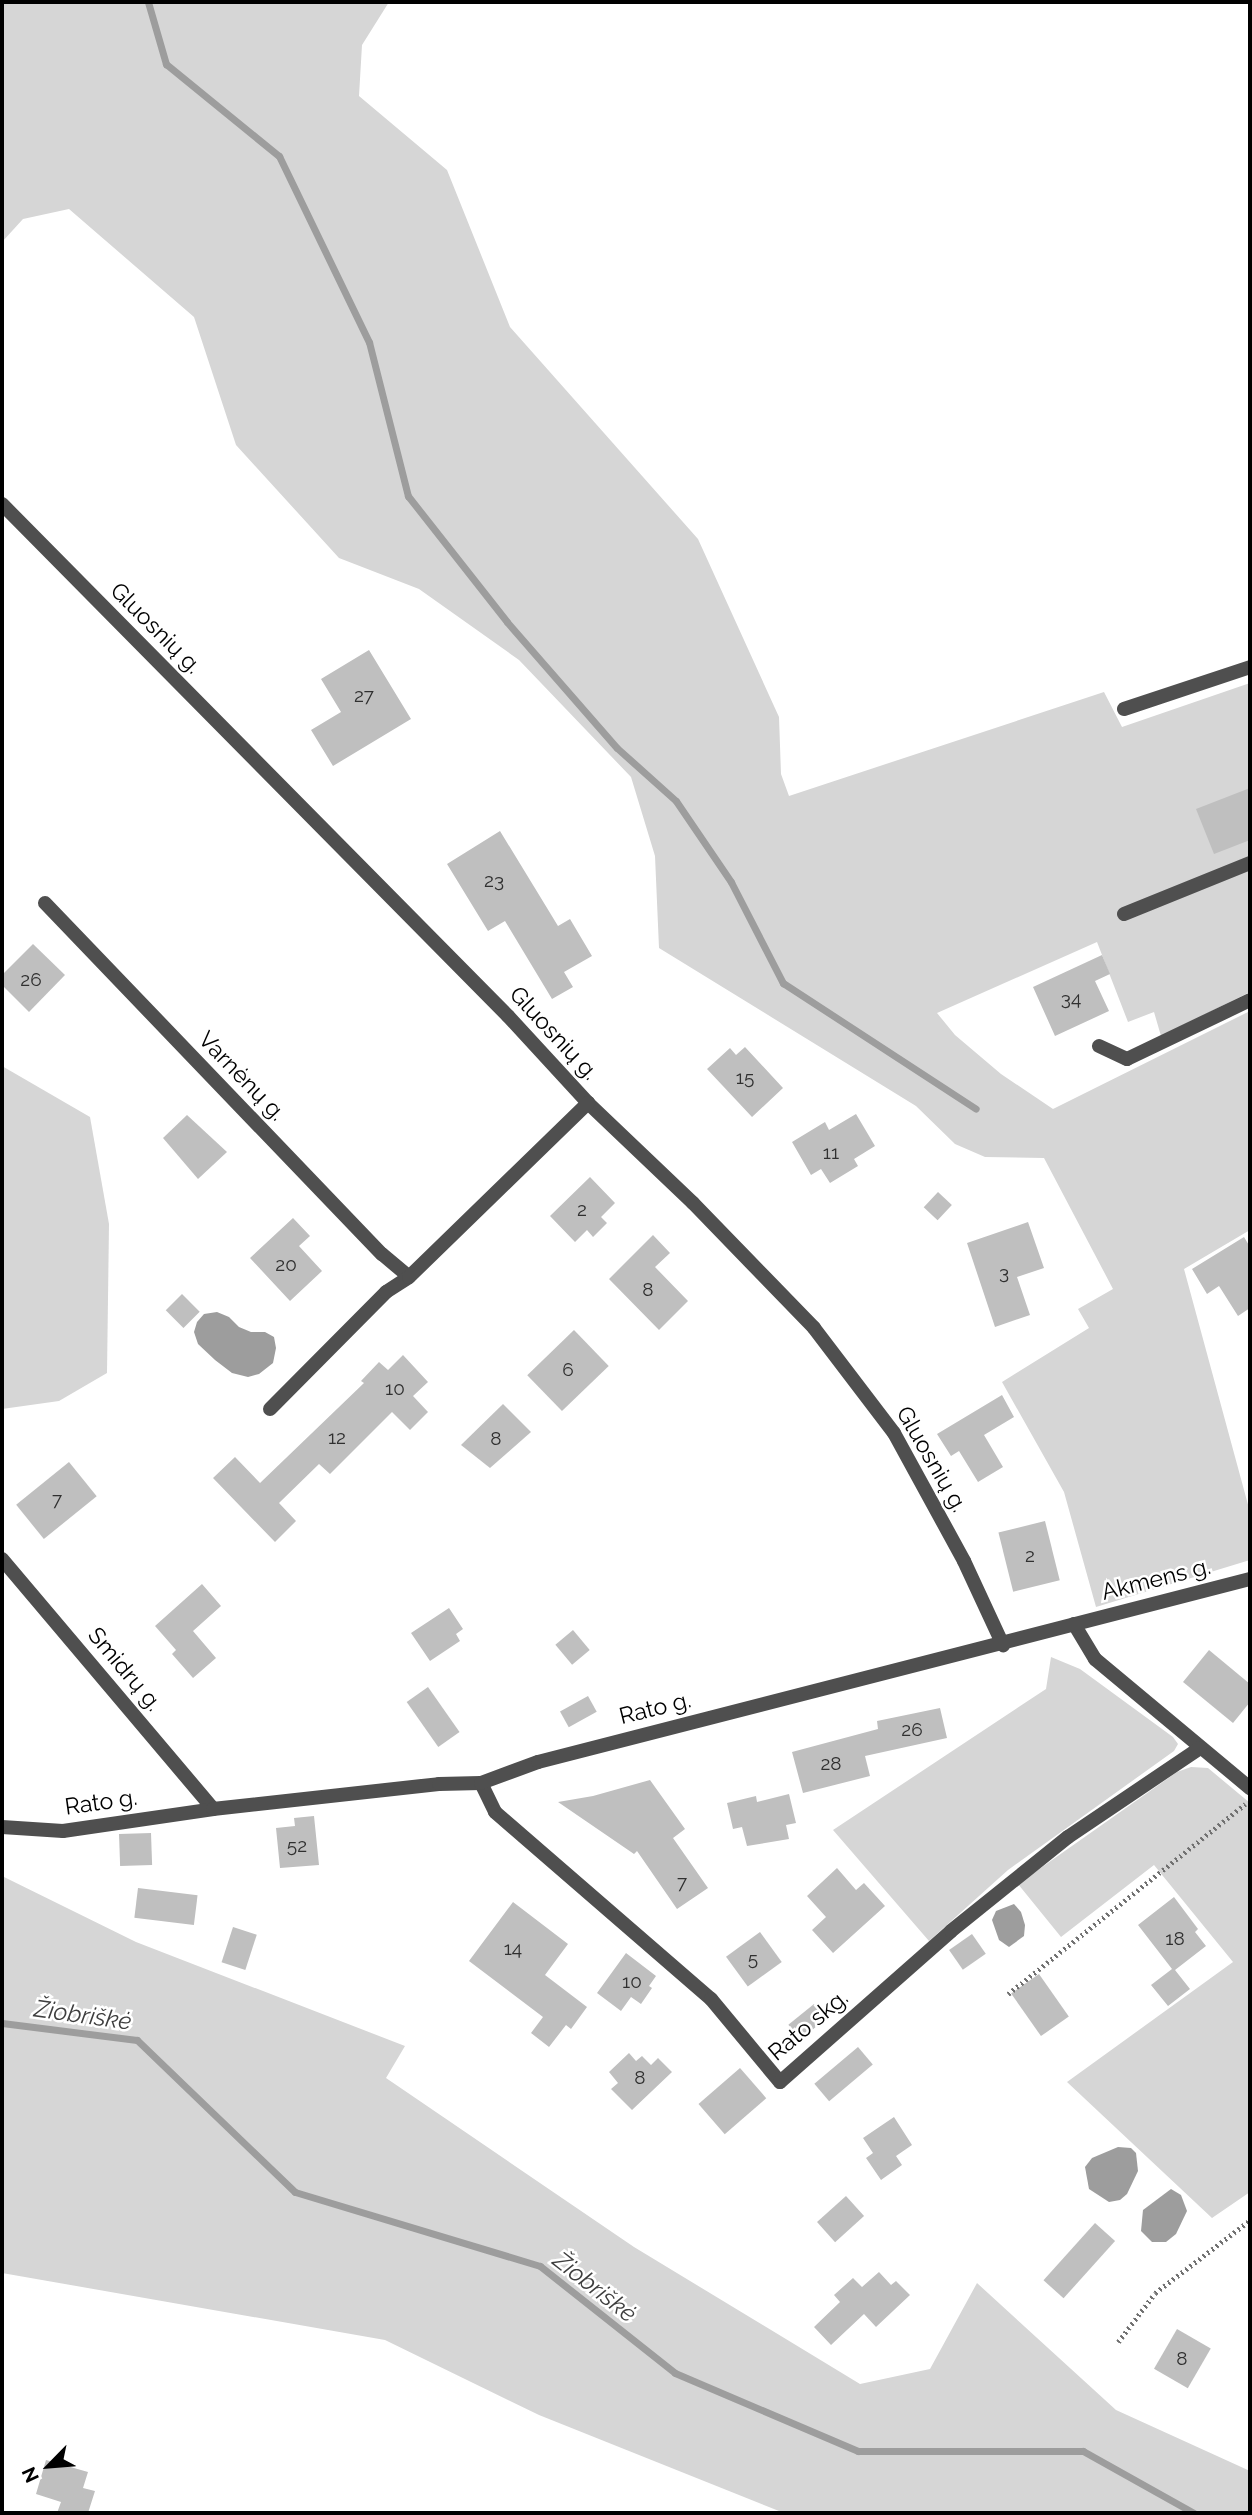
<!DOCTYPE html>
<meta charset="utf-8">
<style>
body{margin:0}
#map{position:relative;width:1252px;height:2515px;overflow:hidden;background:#fff;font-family:Raleway,sans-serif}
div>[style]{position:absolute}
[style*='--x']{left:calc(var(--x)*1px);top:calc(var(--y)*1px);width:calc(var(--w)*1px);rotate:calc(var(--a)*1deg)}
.green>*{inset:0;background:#d6d6d6}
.water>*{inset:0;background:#9d9d9d}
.stream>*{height:7px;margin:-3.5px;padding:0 3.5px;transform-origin:3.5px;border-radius:3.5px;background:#9d9d9d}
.building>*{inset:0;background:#bfbfbf;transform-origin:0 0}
.path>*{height:4.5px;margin-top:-2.25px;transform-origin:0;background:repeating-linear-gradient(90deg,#717171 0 2px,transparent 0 5.5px)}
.minor>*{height:14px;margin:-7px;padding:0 7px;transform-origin:7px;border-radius:7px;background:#4f4f4f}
span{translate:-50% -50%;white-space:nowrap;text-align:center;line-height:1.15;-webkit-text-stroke:5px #fff;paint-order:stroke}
.number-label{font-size:19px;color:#303030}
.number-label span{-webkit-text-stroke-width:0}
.street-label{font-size:23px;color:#000}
.water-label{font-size:24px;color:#3e3e3e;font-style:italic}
.frame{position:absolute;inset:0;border:4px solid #000;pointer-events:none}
.north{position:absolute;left:14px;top:2431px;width:70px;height:70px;-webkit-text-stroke:5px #fff;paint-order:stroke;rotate:245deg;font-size:19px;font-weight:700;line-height:28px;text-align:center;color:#000}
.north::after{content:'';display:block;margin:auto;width:24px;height:32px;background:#000;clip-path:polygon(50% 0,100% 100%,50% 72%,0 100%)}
</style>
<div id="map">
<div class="green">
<i style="clip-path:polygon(2px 2px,389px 2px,362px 45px,359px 96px,447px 170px,510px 327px,698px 539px,779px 717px,781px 774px,789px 796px,1104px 692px,1122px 727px,1250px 683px,1250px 992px,1161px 1036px,1154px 1012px,1128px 1022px,1097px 942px,937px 1013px,955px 1035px,1001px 1074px,1053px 1109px,1250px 1011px,1250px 1230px,1184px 1269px,1250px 1512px,1250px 1560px,1096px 1607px,1064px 1492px,1002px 1382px,1089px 1328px,1078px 1309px,1113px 1289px,1044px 1158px,985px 1157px,955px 1144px,916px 1106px,659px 948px,655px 856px,631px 777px,519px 660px,419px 589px,339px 558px,236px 445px,194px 317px,69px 209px,23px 219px,2px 242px)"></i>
<i style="clip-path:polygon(2px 1066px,90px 1117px,109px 1224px,107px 1373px,59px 1401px,2px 1409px)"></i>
<i style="clip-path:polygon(1051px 1657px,1080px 1669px,1173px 1737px,1178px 1744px,1174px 1751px,1008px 1870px,929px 1941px,833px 1830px,1046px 1689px)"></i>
<i style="clip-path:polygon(1191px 1767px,1208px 1768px,1250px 1803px,1250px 2192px,1212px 2218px,1067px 2082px,1233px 1962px,1154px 1865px,1061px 1937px,1018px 1884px,1177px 1772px)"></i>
<i style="clip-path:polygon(2px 1876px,136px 1942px,405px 2046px,386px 2078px,634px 2247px,860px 2384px,930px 2369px,977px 2283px,1116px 2410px,1250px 2471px,1250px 2513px,784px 2513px,539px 2415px,385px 2340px,2px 2273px)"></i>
</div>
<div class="water">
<i style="clip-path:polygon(217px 1312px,229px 1317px,239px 1327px,251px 1332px,265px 1332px,274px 1337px,276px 1348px,273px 1363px,259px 1374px,248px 1377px,232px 1373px,215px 1360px,198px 1344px,194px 1332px,197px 1322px,204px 1314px)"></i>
<i style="clip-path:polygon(1014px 1904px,1021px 1912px,1025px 1925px,1024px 1936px,1009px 1947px,999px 1940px,992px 1920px,996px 1911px)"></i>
<i style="clip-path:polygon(1118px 2147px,1131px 2148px,1136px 2153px,1138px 2171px,1127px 2194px,1120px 2200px,1109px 2202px,1089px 2189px,1085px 2167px,1092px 2158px)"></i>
<i style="clip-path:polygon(1171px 2189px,1181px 2195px,1187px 2211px,1176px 2234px,1166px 2242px,1152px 2242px,1141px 2231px,1143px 2210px)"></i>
</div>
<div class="stream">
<i style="--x:148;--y:2;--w:65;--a:73.8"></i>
<i style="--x:166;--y:64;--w:146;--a:39.2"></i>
<i style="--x:279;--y:156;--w:207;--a:64.2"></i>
<i style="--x:369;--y:342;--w:159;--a:75.8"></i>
<i style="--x:408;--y:496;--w:160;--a:51.8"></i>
<i style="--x:507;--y:622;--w:167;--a:48.9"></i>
<i style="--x:617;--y:748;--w:79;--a:41.9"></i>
<i style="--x:676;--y:801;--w:98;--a:55.8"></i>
<i style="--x:731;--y:882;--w:114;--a:62.8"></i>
<i style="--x:783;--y:983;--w:230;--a:33.1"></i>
<i style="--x:2;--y:2023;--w:136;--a:7.2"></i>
<i style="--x:137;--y:2040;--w:219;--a:43.9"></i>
<i style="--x:295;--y:2192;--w:256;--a:16.8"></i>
<i style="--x:540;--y:2266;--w:172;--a:38.4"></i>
<i style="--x:675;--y:2373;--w:199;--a:23.1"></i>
<i style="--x:858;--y:2451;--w:225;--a:0"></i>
<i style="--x:1083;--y:2451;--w:127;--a:29.2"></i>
</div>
<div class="building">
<i style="clip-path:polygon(369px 650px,411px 719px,333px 766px,311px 730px,341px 712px,321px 679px)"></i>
<i style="clip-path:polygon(1250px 788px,1250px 840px,1214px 854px,1196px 809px)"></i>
<i style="clip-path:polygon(500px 831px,558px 926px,570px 919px,592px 956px,564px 972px,573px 987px,552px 999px,505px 921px,488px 931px,447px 864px)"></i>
<i style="clip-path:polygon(33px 944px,65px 975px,29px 1012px,2px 985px,2px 975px)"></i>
<i style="clip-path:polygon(1102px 955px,1110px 974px,1095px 981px,1109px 1011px,1055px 1036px,1033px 987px)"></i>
<i style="clip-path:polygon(745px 1047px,783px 1088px,752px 1117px,707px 1069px,730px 1048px,736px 1055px)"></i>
<i style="clip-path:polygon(856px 1114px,875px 1146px,854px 1159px,858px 1166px,830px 1183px,821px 1169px,811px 1175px,792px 1142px,825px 1122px,829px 1130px)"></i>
<i style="clip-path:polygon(187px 1115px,227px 1152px,198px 1179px,163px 1138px)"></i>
<i style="clip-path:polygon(590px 1177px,615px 1203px,601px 1217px,607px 1223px,593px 1237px,587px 1230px,575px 1242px,550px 1216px)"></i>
<i style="left:938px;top:1192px;width:19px;height:21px;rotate:43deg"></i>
<i style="clip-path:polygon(293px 1218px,310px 1236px,299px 1246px,322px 1271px,290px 1301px,250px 1258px)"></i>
<i style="clip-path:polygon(1028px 1222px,1044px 1268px,1017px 1277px,1030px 1315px,995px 1327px,967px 1243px)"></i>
<i style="clip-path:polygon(653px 1235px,670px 1253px,655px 1267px,688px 1301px,659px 1330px,609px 1279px)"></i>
<i style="clip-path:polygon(1244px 1237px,1250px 1247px,1250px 1308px,1238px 1316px,1219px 1286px,1207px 1294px,1192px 1269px)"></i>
<i style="left:182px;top:1294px;width:25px;height:23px;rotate:45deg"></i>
<i style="left:574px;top:1330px;width:50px;height:65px;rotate:46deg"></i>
<i style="clip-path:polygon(403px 1355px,428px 1382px,413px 1396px,428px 1412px,410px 1430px,392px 1412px,330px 1474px,319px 1464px,279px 1503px,296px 1521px,275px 1542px,213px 1478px,235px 1457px,260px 1483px,364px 1383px,361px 1381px,379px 1362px,388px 1370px)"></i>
<i style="clip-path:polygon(1002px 1395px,1014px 1417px,984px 1435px,1003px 1467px,978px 1482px,959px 1451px,951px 1456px,937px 1434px)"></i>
<i style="clip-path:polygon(503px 1404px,531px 1432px,490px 1468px,461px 1445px)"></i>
<i style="left:69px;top:1462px;width:44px;height:68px;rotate:51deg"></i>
<i style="left:1045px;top:1521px;width:61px;height:48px;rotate:76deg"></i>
<i style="clip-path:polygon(202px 1584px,221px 1606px,193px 1631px,216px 1658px,193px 1678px,172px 1654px,176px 1650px,155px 1626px)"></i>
<i style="clip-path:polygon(449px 1608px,463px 1629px,456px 1634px,460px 1641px,430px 1661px,411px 1633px)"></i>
<i style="left:573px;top:1630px;width:26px;height:23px;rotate:50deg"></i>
<i style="clip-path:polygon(1209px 1650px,1250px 1684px,1250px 1702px,1233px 1723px,1183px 1682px)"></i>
<i style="left:428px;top:1687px;width:55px;height:26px;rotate:55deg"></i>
<i style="left:588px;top:1696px;width:18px;height:32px;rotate:61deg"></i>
<i style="clip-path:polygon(940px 1708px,947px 1738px,865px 1756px,870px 1776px,803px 1793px,792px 1752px,878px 1729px,877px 1721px)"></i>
<i style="clip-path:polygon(650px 1780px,685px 1829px,673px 1838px,708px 1888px,677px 1909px,637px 1851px,634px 1854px,558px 1802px,593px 1796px)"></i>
<i style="clip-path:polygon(789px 1794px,796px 1823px,786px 1825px,789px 1839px,747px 1846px,742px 1827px,733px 1829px,727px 1803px,756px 1796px,757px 1802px)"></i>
<i style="clip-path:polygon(314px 1816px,319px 1865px,280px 1868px,276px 1828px,295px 1826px,294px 1818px)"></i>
<i style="left:151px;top:1833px;width:32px;height:32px;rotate:88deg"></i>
<i style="clip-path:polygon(837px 1868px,856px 1890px,864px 1883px,885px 1906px,833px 1953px,812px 1930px,826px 1917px,807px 1896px)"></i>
<i style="left:138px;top:1888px;width:60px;height:30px;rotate:7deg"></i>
<i style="clip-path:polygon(1174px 1897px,1198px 1929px,1195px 1932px,1206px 1946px,1175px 1970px,1190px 1989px,1168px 2006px,1151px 1985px,1172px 1969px,1138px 1925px)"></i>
<i style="clip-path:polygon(513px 1902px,568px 1944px,545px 1975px,587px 2007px,571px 2029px,566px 2025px,549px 2047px,531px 2033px,543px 2017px,469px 1961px)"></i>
<i style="left:233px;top:1927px;width:25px;height:37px;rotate:18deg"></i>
<i style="left:760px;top:1932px;width:37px;height:42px;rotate:54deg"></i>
<i style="left:972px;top:1934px;width:24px;height:28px;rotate:55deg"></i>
<i style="clip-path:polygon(626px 1953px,656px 1976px,649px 1986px,652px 1988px,641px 2004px,631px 1997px,621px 2011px,597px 1993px)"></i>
<i style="left:1039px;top:1974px;width:52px;height:34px;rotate:55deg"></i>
<i style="left:814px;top:2004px;width:19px;height:33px;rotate:51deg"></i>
<i style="left:858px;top:2047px;width:23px;height:57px;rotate:50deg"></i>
<i style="clip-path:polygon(629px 2053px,636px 2061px,642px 2056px,651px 2065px,658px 2058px,672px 2072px,632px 2110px,611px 2089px,618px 2083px,609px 2072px)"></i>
<i style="left:740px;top:2068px;width:40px;height:55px;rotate:49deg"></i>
<i style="clip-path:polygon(894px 2117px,912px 2145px,896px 2156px,902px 2165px,881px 2180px,866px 2158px,873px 2153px,863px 2138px)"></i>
<i style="left:846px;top:2196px;width:27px;height:39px;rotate:48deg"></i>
<i style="left:1095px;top:2223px;width:27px;height:77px;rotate:42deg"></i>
<i style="clip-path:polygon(879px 2272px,891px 2285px,896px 2281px,910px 2295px,876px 2327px,864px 2314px,831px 2345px,814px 2327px,840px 2302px,834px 2295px,853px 2278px,862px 2287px)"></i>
<i style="left:1177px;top:2329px;width:39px;height:46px;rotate:30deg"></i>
<i style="clip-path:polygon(46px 2460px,88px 2472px,83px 2488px,95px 2491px,88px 2513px,57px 2513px,61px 2502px,36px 2494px)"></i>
</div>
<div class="path">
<i style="--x:1008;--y:1994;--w:304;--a:-38.7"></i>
<i style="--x:1118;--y:2342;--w:61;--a:-52.9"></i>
<i style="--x:1155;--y:2293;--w:120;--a:-37.5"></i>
</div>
<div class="minor">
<i style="--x:2;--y:504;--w:720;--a:45.34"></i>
<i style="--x:508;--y:1016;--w:118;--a:47.4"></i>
<i style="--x:588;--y:1103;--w:145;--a:43.6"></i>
<i style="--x:693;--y:1203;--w:174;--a:45.9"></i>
<i style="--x:814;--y:1328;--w:132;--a:52.7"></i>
<i style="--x:894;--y:1433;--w:146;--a:61.3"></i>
<i style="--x:964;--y:1561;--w:93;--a:65.1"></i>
<i style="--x:1124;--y:709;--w:133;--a:-18.4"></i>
<i style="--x:45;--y:903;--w:487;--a:46.2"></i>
<i style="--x:382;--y:1254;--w:35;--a:40"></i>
<i style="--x:1124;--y:914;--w:136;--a:-22"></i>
<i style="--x:1099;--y:1046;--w:31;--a:25"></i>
<i style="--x:1127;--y:1059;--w:136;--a:-25.6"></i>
<i style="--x:270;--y:1409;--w:165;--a:-45.2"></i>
<i style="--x:386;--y:1292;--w:27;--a:-33"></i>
<i style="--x:409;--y:1277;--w:250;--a:-44.2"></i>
<i style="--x:2;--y:1559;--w:327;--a:49.8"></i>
<i style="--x:1074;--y:1624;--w:41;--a:59"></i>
<i style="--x:1095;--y:1659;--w:202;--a:39.8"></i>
<i style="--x:481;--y:1783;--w:32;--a:64"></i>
<i style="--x:495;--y:1812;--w:286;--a:40.9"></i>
<i style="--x:711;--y:1999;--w:108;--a:50.3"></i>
<i style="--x:780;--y:2082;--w:228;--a:-41.4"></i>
<i style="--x:951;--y:1931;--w:150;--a:-38.8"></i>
<i style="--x:1068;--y:1837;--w:159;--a:-34"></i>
<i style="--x:2;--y:1827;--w:61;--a:3.8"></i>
<i style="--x:63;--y:1831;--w:152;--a:-8.3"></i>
<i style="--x:213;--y:1809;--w:227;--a:-6.3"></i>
<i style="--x:439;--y:1784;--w:42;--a:-1.4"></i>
<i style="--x:481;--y:1783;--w:61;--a:-20.2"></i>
<i style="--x:538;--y:1762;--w:735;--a:-14.41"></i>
</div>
<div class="number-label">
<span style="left:364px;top:696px">27</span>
<span style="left:494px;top:881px">23</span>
<span style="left:31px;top:980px">26</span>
<span style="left:1071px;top:999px">34</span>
<span style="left:745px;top:1078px">15</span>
<span style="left:831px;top:1153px">11</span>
<span style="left:582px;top:1210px">2</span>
<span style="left:286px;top:1265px">20</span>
<span style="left:1004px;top:1273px">3</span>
<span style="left:648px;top:1290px">8</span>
<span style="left:568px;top:1370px">6</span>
<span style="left:395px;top:1389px">10</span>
<span style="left:337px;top:1438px">12</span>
<span style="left:496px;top:1439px">8</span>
<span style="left:57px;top:1500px">7</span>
<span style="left:1030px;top:1556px">2</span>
<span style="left:912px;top:1730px">26</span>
<span style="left:831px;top:1764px">28</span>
<span style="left:297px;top:1846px">52</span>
<span style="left:682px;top:1883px">7</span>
<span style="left:1175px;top:1939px">18</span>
<span style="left:513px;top:1949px">14</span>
<span style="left:753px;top:1959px">5</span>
<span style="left:632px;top:1982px">10</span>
<span style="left:640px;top:2078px">8</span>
<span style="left:1182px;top:2359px">8</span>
</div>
<div class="street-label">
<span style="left:156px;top:628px;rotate:45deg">Gluosnių g.</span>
<span style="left:554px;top:1033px;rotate:47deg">Gluosnių g.</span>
<span style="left:242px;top:1076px;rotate:46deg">Varnėnų g.</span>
<span style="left:932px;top:1459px;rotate:60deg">Gluosnių g.</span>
<span style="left:1156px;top:1579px;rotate:-14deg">Akmens g.</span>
<span style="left:125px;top:1669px;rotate:50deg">Smidrų g.</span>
<span style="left:655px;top:1708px;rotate:-14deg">Rato g.</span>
<span style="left:101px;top:1802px;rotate:-8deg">Rato g.</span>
<span style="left:808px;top:2025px;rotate:-40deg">Rato skg.</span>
</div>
<div class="water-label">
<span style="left:83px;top:2015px;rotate:8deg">Žiobriškė</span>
<span style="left:595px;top:2287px;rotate:38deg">Žiobriškė</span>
</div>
<div class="frame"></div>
<div class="north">N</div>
</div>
